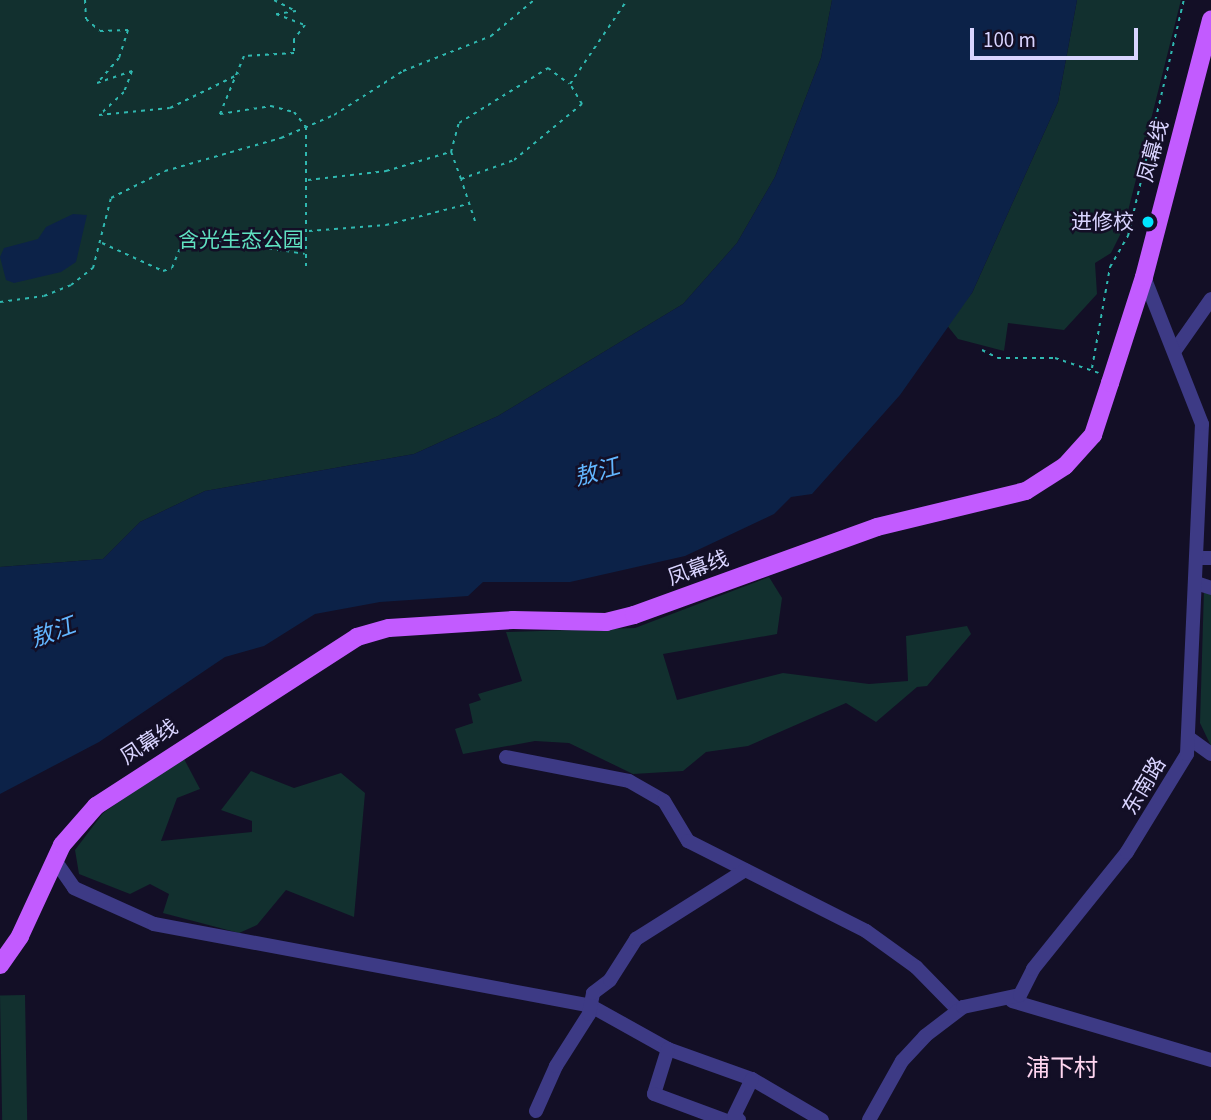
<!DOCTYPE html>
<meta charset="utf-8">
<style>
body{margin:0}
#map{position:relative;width:1211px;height:1120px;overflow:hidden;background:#130f26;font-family:"Source Sans 3","Noto Sans SC",sans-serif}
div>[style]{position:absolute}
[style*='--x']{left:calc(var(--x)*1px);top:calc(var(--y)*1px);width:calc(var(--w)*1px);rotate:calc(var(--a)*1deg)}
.green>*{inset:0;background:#12302f;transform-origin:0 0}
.water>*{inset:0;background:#0c2248}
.path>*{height:2px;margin-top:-1px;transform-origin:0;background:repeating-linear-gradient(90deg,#2fb8b0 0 3.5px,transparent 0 8.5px)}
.minor>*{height:14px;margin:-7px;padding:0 7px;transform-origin:7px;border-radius:7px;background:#3d3a85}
.major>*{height:18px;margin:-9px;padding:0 9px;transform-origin:9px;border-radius:9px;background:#c25bff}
.dots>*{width:19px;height:19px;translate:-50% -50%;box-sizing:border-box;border:4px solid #130f26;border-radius:50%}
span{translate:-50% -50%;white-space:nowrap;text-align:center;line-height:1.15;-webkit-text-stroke:5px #130f26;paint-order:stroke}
.street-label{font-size:21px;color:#d9d4ff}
.poi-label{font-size:21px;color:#d9d4ff}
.right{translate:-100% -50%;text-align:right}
.park-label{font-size:21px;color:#5fe0c0}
.water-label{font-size:23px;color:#62b6ff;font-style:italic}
.quarter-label{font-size:24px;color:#ffd6f0}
.scale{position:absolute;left:970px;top:28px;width:168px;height:32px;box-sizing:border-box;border:4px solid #d9d4ff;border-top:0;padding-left:9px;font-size:21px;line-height:24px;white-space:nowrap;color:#d9d4ff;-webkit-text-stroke:5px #130f26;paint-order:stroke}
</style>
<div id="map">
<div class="green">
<i style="clip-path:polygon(0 0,832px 0,821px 58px,775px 177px,737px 243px,683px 304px,498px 416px,414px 454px,205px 491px,140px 522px,103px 559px,0 567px)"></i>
<i style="clip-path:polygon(1077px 0,1181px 0,1124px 227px,1111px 253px,1095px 263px,1097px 294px,1064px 330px,1008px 323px,1004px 351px,958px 339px,946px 324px,972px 293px,1058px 102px)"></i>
<i style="clip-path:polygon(769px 577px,782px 598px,777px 634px,663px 654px,677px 700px,783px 673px,869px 684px,908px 681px,906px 636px,967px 626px,971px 634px,927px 686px,917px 687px,876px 722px,846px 703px,748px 746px,706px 752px,683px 771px,633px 774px,569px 743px,535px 741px,463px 754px,455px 729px,473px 723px,469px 704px,481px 700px,478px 694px,522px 681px,506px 632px,635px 628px)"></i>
<i style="clip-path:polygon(1204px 589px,1211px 591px,1211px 746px,1200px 723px)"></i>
<i style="clip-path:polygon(183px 757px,200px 789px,177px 798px,161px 841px,252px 832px,252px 821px,221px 810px,251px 771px,294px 788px,341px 773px,365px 793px,354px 917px,286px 890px,257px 925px,239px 933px,163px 913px,169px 894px,150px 884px,130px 894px,79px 874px,75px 850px,103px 813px)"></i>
<i style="left:25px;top:995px;width:125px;height:25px;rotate:89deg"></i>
</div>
<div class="water">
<i style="clip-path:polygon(832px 0,1077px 0,1058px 102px,972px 293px,900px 395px,812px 494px,791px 497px,774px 514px,685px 556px,570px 582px,483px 582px,468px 596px,380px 602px,315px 614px,264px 646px,225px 657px,99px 742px,0 794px,0 567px,103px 559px,140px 522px,205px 491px,414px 454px,498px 416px,683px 304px,737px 243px,775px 177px,821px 58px)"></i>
<i style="clip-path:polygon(73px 214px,87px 215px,76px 262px,61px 272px,14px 283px,6px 280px,0 257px,4px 248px,38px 239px,46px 227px)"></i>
</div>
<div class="path">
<i style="--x:85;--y:0;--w:19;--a:87"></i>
<i style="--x:86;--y:19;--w:18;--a:41"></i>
<i style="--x:100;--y:31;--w:28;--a:-2"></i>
<i style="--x:128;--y:30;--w:29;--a:108"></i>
<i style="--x:119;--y:58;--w:33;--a:131"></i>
<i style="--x:97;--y:83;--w:37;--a:-19"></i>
<i style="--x:132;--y:71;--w:22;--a:111"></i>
<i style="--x:124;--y:92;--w:34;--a:137"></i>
<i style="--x:99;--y:115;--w:71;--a:-5.6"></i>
<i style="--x:170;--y:108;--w:77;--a:-26.2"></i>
<i style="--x:274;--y:0;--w:25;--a:27"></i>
<i style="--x:296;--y:11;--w:20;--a:171"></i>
<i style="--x:276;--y:14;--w:31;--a:21"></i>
<i style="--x:305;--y:25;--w:18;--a:128"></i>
<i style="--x:294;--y:39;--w:14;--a:90"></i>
<i style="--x:294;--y:53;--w:50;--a:176.6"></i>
<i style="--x:244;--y:56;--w:63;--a:112.5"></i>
<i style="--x:220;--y:114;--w:52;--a:-8.9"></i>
<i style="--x:271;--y:106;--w:24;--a:15"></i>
<i style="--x:294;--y:112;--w:19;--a:51"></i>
<i style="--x:306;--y:127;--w:139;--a:90"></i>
<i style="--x:461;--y:179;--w:29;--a:-110"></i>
<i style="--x:451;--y:152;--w:30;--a:-75"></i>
<i style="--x:459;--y:123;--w:105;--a:-31.7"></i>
<i style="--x:548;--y:68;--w:26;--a:37"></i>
<i style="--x:308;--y:180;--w:79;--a:-6.6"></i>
<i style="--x:386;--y:171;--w:67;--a:-16.5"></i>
<i style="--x:475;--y:221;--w:44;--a:-108.4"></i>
<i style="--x:461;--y:179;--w:56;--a:-19.7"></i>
<i style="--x:514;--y:160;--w:88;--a:-39.5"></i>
<i style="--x:582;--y:104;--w:23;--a:-121"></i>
<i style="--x:570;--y:84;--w:102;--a:-55.8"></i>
<i style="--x:309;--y:231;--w:77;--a:-4.5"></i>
<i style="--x:386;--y:225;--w:85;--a:-14.4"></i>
<i style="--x:102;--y:243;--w:67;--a:24.7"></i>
<i style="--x:163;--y:271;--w:9;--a:-18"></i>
<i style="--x:172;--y:268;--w:35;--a:-68"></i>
<i style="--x:185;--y:236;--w:121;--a:8.5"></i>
<i style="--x:0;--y:302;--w:44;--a:-7.8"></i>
<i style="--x:44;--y:296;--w:29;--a:-22"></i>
<i style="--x:71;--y:285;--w:28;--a:-38"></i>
<i style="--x:93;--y:268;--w:72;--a:-75.6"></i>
<i style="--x:111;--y:198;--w:60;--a:-26.6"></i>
<i style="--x:165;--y:171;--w:121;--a:-15.9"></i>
<i style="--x:281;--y:138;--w:58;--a:-23.5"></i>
<i style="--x:334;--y:115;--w:82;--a:-32.5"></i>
<i style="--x:403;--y:71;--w:95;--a:-21.7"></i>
<i style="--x:491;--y:36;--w:56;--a:-39.9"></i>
<i style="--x:982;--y:350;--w:18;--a:27"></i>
<i style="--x:998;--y:358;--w:57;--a:0"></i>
<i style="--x:1055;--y:358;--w:46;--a:18.8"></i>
<i style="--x:1092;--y:368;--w:103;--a:-79.9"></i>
<i style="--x:1110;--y:267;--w:36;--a:-60"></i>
<i style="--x:1128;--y:236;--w:243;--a:-76.7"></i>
</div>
<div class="minor">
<i style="--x:1176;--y:349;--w:61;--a:-55"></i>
<i style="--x:1197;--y:558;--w:14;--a:0"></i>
<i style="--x:1196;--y:583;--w:16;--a:18"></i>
<i style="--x:1189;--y:738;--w:27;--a:36"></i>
<i style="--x:506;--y:757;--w:125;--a:11"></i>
<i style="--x:629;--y:781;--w:40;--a:29.7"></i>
<i style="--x:664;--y:801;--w:47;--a:59"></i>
<i style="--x:688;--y:841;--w:199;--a:26.8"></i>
<i style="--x:866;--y:931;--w:62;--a:35.8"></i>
<i style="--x:916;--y:967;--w:60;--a:45.7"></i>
<i style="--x:54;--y:859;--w:35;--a:55"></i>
<i style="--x:74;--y:888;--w:88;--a:24.2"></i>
<i style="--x:154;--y:924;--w:445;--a:10.6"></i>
<i style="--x:591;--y:1006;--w:88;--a:29.2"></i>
<i style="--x:668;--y:1049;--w:89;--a:19.7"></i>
<i style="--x:752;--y:1079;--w:81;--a:30.4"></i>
<i style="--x:1012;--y:1001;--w:208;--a:16.5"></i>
<i style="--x:668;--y:1049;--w:47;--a:107.3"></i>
<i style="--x:654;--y:1094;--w:75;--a:20.4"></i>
<i style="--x:536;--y:1111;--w:49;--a:-66"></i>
<i style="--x:556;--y:1066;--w:62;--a:-57.6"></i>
<i style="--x:589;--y:1014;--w:21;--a:-79"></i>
<i style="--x:593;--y:993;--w:21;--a:-37"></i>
<i style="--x:610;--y:980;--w:49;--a:-57.6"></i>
<i style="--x:636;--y:939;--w:129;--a:-32.3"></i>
<i style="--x:739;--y:1120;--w:6;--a:-141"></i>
<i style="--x:734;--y:1116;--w:41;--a:-64.1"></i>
<i style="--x:869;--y:1120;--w:68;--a:-60.8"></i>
<i style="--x:902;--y:1061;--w:34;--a:-47"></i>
<i style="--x:925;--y:1036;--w:48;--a:-37.3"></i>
<i style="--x:963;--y:1007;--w:58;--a:-11.9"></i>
<i style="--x:1020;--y:995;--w:29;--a:-63"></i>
<i style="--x:1033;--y:969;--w:150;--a:-51.2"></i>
<i style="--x:1127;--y:852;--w:115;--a:-58.5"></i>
<i style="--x:1187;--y:754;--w:330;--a:-87.4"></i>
<i style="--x:1202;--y:424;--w:158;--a:-111.5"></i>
</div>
<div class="major">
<i style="--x:0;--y:965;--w:35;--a:-55"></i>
<i style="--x:20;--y:936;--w:100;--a:-65.2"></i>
<i style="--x:62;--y:845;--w:52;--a:-48.9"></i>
<i style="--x:96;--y:806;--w:311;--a:-32.9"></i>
<i style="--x:357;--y:637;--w:33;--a:-16"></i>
<i style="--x:389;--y:628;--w:124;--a:-3.7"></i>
<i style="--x:513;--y:620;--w:93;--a:1.2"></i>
<i style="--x:606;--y:622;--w:29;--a:-14"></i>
<i style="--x:634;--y:615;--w:258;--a:-19.9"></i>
<i style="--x:877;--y:527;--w:153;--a:-13.6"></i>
<i style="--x:1026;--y:491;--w:46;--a:-32.7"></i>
<i style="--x:1065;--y:466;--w:42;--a:-47.9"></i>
<i style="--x:1093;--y:435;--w:55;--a:-71.9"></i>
<i style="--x:1110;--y:383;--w:111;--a:-72.2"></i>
<i style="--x:1144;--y:277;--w:266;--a:-75.4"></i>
</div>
<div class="dots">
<i style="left:1148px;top:222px;background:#00e5ff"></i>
</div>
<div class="street-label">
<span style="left:1153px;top:151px;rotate:-75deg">凤幕线</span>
<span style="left:698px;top:568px;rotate:-20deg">凤幕线</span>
<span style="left:149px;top:742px;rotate:-33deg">凤幕线</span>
<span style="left:1144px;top:786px;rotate:-59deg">东南路</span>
</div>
<div class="poi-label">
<span class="right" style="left:1134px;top:222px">进修校</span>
</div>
<div class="park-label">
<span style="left:241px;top:240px">含光生态公园</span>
</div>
<div class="water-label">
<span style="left:597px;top:473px;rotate:-16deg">敖江</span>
<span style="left:53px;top:633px;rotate:-20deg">敖江</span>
</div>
<div class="quarter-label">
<span style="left:1062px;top:1069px">浦下村</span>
</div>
<div class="scale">100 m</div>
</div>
